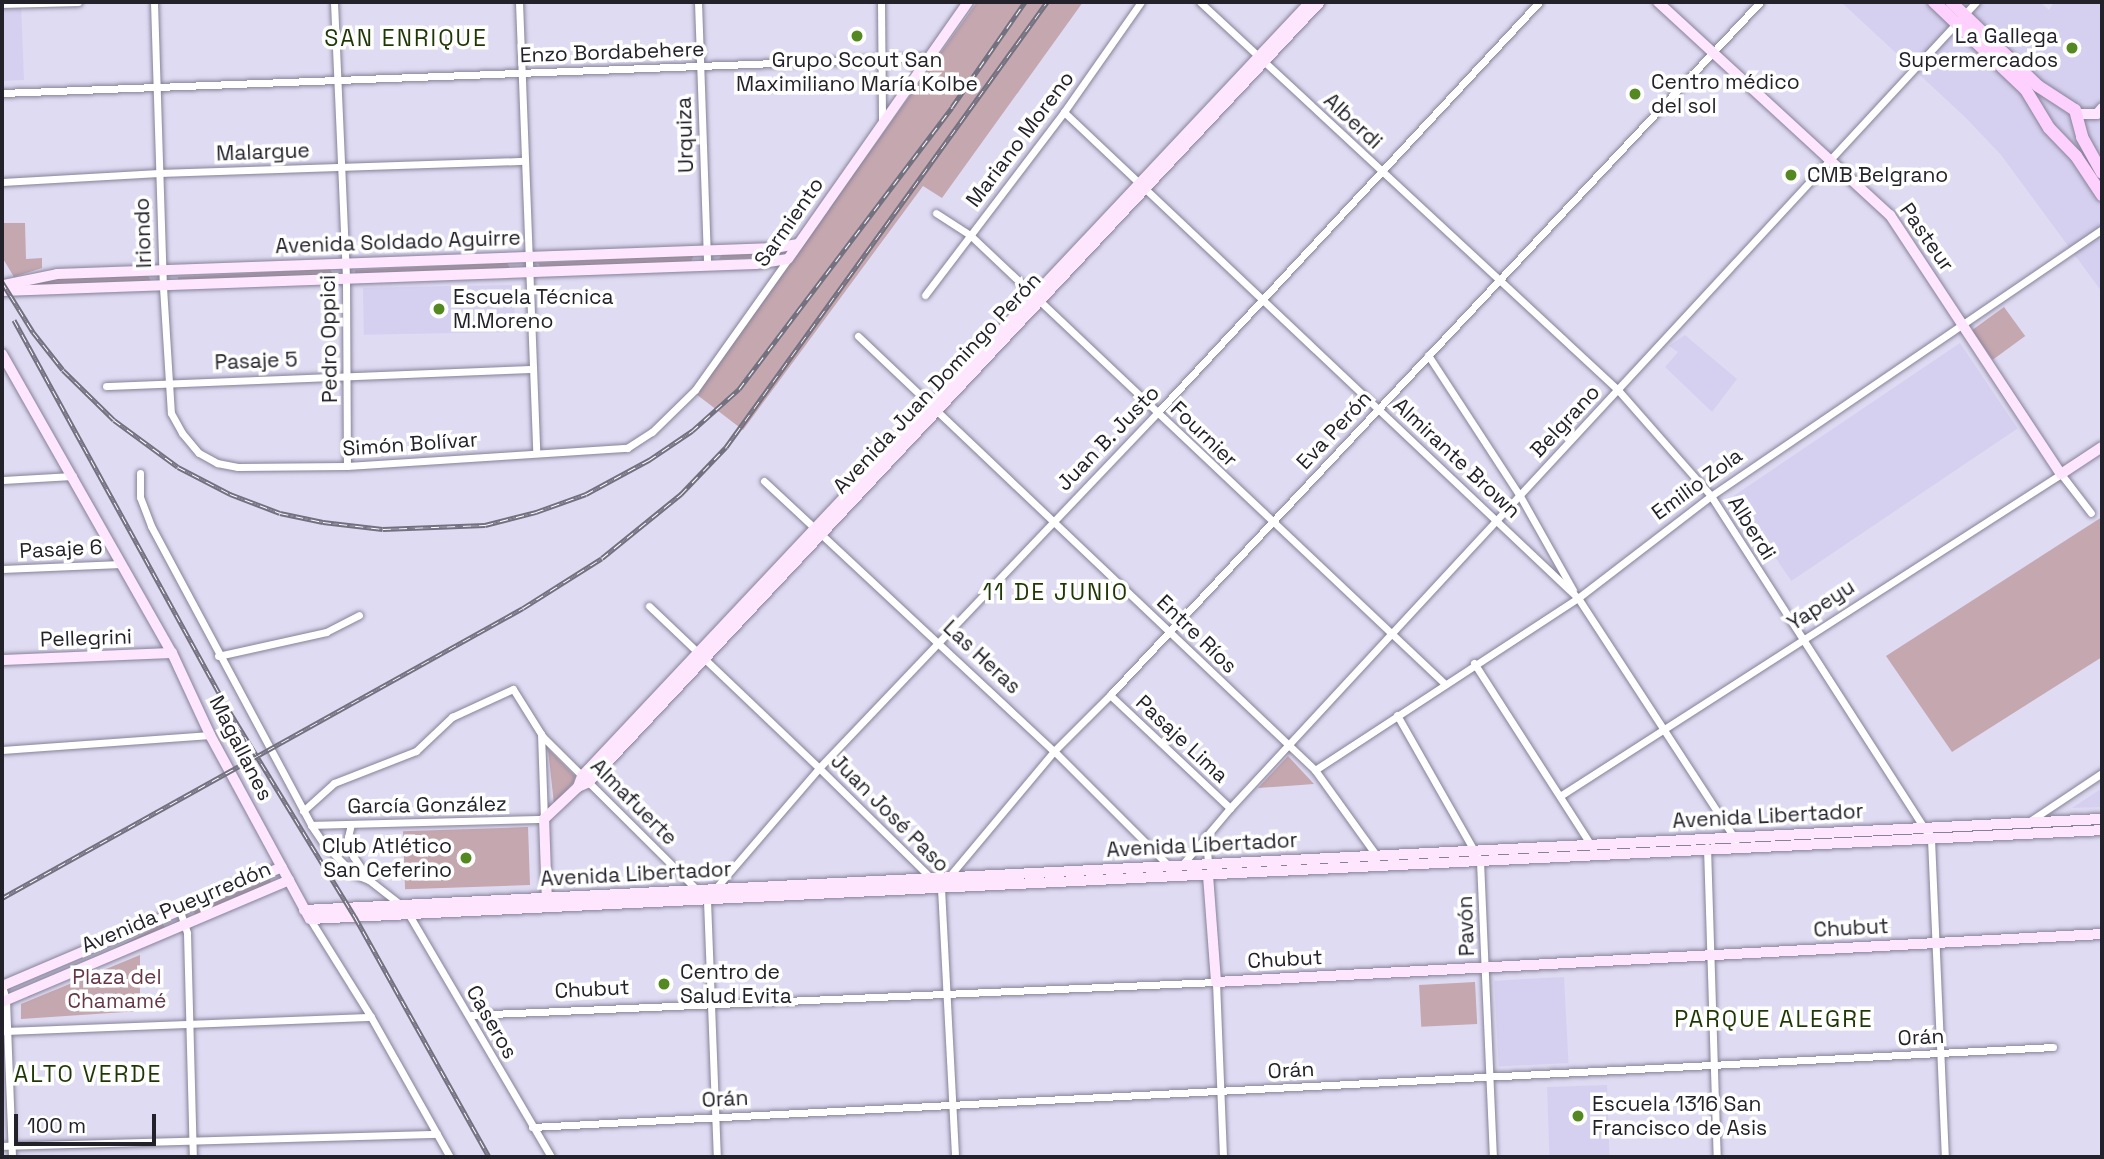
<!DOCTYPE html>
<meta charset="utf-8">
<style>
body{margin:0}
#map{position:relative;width:2104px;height:1159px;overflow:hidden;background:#dfdbf3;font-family:"Space Grotesk",sans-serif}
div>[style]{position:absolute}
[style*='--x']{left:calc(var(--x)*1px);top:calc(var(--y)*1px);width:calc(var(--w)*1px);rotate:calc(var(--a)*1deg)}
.built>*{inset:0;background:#d6d0f0;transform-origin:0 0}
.green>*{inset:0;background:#c5a7af;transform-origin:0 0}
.roads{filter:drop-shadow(0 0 2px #868298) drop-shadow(0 0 2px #868298)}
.street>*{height:7px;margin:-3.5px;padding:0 3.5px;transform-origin:3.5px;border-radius:3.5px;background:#fff}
.secondary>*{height:10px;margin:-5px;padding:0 5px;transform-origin:5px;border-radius:5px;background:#fee7fe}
.primary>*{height:12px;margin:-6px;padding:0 6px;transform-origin:6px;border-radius:6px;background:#fdd0fd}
.rail>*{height:5px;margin-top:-2.5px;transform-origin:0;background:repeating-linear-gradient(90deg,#fff 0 8px,#73707f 0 16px);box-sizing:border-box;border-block:2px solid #73707f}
.dots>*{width:19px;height:19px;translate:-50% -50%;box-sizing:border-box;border:4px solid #fff;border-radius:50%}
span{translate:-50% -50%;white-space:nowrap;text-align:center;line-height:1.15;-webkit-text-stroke:7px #fff;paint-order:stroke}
.poi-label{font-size:21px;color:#23212a}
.right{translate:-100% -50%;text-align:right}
.left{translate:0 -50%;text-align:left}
.street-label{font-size:21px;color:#23212a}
.park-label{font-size:21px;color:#663647}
.neighbourhood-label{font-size:23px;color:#1e3705;letter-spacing:2px}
.frame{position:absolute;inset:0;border:4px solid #23212a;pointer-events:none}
.scale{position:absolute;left:14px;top:1114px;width:142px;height:32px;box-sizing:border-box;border:4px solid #23212a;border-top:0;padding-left:9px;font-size:21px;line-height:24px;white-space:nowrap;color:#23212a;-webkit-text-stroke:5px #fff;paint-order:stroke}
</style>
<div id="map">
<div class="built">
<i style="clip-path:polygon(2px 2px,21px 2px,24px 80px,2px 81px)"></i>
<i style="clip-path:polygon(1841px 2px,2040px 2px,2049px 10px,2054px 2px,2102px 3px,2102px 292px,2001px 155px,1965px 117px)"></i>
<i style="left:514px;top:285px;width:47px;height:151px;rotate:89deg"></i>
<i style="clip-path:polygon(1685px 335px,1737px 379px,1712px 412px,1665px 367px,1678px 352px,1669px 346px)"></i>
<i style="left:1960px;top:343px;width:103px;height:273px;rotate:56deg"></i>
<i style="clip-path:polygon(2102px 788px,2102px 807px,2072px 808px)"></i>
<i style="left:1564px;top:977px;width:86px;height:70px;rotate:87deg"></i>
<i style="left:1607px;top:1085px;width:72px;height:60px;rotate:88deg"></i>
</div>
<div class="green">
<i style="clip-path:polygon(977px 2px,1083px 2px,942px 198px,923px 186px,743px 430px,696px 394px)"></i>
<i style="clip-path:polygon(2px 223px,25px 223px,26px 259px,42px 258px,42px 268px,14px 277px,2px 257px)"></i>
<i style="clip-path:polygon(762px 253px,765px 258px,719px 259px,722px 254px)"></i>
<i style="clip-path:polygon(691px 255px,693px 257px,691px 262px,541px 268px,538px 263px)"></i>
<i style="clip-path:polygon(507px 263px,510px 268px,355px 274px,355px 270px)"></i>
<i style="clip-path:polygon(330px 269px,333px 275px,178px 280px,178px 277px)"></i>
<i style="clip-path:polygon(148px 276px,151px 281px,18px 288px,49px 279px)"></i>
<i style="left:2004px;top:307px;width:36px;height:40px;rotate:54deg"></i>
<i style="clip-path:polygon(2102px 517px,2102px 657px,1952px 752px,1886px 656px)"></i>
<i style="clip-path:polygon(548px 749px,575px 776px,574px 782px,554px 804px)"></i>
<i style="clip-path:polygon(1288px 756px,1314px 784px,1258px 788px)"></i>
<i style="left:528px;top:827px;width:58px;height:125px;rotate:88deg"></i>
<i style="clip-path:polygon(270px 879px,271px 883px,195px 916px,194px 911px)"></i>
<i style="left:163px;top:924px;width:4px;height:153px;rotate:63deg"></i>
<i style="clip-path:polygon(140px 955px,140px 1011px,21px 1019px,21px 1004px)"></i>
<i style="left:1475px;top:982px;width:42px;height:56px;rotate:87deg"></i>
</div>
<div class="roads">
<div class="street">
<i style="--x:154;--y:2;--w:285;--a:88.2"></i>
<i style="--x:163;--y:287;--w:126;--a:86.4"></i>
<i style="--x:171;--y:413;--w:23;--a:61"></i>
<i style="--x:182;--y:433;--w:26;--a:50"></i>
<i style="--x:199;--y:453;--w:21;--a:29"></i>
<i style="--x:217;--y:463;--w:21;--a:11"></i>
<i style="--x:238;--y:467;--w:109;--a:-0.5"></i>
<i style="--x:347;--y:466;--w:281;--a:-3.7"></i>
<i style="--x:627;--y:448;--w:30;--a:-33"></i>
<i style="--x:652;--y:432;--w:60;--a:-44.3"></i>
<i style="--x:695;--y:390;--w:161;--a:-54.6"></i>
<i style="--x:334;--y:2;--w:278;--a:87.5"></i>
<i style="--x:346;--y:280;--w:186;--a:89.7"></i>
<i style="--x:519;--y:2;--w:451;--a:87.8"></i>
<i style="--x:698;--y:2;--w:264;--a:88"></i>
<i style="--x:881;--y:2;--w:119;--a:89.5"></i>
<i style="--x:1200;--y:2;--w:570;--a:42.87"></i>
<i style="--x:1618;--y:390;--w:141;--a:48.7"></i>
<i style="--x:1711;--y:496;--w:407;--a:57.3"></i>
<i style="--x:1931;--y:839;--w:318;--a:87.5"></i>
<i style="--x:2;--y:4;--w:76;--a:-1.5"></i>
<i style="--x:2;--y:93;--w:929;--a:-2.22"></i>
<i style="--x:1064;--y:112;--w:707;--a:43.4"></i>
<i style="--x:1578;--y:598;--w:289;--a:56.9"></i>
<i style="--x:2;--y:182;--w:157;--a:-3.3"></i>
<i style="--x:159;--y:173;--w:366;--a:-1.9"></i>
<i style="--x:936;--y:213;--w:40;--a:32.9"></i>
<i style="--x:970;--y:235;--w:654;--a:43.39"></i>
<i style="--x:925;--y:295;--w:230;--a:-52.8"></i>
<i style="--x:1064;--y:112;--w:134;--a:-55"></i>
<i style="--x:858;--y:336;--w:630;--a:43.52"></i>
<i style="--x:1315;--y:770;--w:105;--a:54.3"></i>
<i style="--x:1428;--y:355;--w:168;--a:56.9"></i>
<i style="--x:1520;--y:496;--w:108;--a:60.6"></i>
<i style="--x:106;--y:386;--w:427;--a:-2.3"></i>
<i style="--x:140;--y:473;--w:24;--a:90"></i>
<i style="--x:140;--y:497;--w:31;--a:69"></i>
<i style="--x:151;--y:526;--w:339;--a:61.8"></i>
<i style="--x:311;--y:825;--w:23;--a:56"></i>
<i style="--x:324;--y:844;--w:42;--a:45"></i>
<i style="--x:354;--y:874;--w:16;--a:22"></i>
<i style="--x:2;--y:480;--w:71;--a:-3.2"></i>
<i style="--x:764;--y:481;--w:396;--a:43"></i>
<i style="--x:1054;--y:751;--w:163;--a:45"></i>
<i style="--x:2;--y:569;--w:119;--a:-2.4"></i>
<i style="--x:649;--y:606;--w:235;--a:43.6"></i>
<i style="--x:819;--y:768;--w:171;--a:44.5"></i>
<i style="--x:941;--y:888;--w:269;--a:87"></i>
<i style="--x:218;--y:656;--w:111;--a:-12.5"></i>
<i style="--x:326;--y:632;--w:37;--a:-27"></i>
<i style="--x:1474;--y:663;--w:215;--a:57.3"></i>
<i style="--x:1110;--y:695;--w:165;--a:43.3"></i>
<i style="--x:1397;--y:715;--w:168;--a:60.4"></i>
<i style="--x:1480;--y:861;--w:296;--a:87.5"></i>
<i style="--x:2;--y:750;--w:209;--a:-4.1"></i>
<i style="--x:1315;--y:770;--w:314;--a:-33.2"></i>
<i style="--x:1578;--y:598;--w:168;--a:-37.5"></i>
<i style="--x:1711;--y:496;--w:473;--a:-34.3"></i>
<i style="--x:1560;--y:796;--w:596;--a:-32.73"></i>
<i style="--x:2061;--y:474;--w:49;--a:52.4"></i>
<i style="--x:303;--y:811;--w:42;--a:-42.1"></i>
<i style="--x:334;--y:783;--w:88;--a:-21.3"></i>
<i style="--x:416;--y:751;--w:50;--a:-43.4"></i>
<i style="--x:452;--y:717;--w:67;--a:-24.7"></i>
<i style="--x:513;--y:689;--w:57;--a:58"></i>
<i style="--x:543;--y:737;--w:231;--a:44.8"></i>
<i style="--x:707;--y:900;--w:257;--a:87.8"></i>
<i style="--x:2030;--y:821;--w:87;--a:-33.7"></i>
<i style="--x:351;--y:824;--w:13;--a:103"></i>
<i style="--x:348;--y:837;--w:20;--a:75"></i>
<i style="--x:353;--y:856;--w:29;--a:56"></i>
<i style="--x:369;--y:880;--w:39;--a:38"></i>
<i style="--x:311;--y:825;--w:233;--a:-1.5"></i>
<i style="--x:544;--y:819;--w:85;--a:-92"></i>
<i style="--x:1206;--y:835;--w:30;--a:86"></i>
<i style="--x:1707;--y:847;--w:310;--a:88.2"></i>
<i style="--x:1182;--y:865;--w:75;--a:-49.9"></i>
<i style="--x:1230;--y:808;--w:1098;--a:-47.21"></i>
<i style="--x:947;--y:879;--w:167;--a:-50.1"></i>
<i style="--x:1054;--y:751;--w:79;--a:-45"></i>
<i style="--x:1110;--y:695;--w:950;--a:-46.83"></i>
<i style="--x:715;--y:889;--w:160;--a:-49.3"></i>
<i style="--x:819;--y:768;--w:490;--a:-46.4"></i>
<i style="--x:1157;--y:413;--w:561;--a:-47.09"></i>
<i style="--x:180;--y:911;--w:23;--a:72"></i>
<i style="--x:187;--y:933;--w:224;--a:88.5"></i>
<i style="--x:408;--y:913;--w:283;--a:59.6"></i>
<i style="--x:310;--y:919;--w:115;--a:58.1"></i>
<i style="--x:371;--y:1017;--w:161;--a:60.6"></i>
<i style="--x:2;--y:986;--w:15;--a:74"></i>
<i style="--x:6;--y:1000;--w:157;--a:87.8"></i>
<i style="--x:469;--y:1015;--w:748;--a:-2.53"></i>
<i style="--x:1216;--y:982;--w:175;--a:87.7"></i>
<i style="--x:2;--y:1031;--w:369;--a:-2.2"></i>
<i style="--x:532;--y:1127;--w:1523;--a:-3.01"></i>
<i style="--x:2;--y:1146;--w:435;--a:-1.6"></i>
</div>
<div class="secondary">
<i style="--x:1658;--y:2;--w:315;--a:42.6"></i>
<i style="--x:1890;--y:215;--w:310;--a:56.6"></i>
<i style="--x:2061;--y:474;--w:49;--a:-33.4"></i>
<i style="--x:2078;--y:114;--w:19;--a:0"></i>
<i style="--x:2097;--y:114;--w:8;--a:-50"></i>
<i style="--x:4;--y:285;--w:54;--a:-11.7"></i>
<i style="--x:57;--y:274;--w:718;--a:-2.07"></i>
<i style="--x:775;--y:248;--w:22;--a:-10"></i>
<i style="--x:2;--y:291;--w:754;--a:-2.05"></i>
<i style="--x:756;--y:264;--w:32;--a:-9"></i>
<i style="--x:788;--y:259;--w:314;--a:-55"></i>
<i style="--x:2;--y:354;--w:344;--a:60.4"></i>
<i style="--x:172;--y:653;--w:90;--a:65.1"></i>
<i style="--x:210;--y:735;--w:209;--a:61.5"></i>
<i style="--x:310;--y:919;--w:1794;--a:-2.84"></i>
<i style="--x:2;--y:660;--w:170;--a:-2.4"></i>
<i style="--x:578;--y:787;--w:12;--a:-70"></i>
<i style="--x:582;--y:776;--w:1063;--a:-46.75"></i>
<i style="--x:1208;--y:875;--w:107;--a:85.7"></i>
<i style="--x:1216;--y:982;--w:887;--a:-3.1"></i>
<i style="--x:547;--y:903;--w:84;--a:-92"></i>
<i style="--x:544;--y:819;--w:47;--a:-43.3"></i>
<i style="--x:578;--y:787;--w:12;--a:-24"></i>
<i style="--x:589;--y:782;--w:1069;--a:-46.86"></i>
<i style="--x:304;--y:910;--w:1800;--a:-2.9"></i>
<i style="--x:2;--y:986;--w:304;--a:-23"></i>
<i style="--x:2;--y:1002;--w:312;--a:-23"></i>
</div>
<div class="primary">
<i style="--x:1934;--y:2;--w:127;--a:43.7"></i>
<i style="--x:2026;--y:90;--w:44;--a:58.8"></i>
<i style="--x:2049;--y:128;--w:39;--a:46"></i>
<i style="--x:2076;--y:156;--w:47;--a:56.3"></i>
<i style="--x:1951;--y:2;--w:121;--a:44"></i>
<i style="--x:2038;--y:86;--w:44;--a:33"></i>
<i style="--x:2075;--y:110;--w:28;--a:75"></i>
<i style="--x:2082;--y:137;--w:41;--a:60.9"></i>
</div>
</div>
<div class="rail">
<i style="--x:2;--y:282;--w:59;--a:58.2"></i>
<i style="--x:33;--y:332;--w:48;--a:51.7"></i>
<i style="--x:63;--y:370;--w:71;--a:44.4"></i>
<i style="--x:114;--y:420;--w:79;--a:36.3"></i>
<i style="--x:178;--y:467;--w:59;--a:27.4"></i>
<i style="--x:230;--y:494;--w:53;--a:20.8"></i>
<i style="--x:280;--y:513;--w:44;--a:11.8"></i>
<i style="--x:323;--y:522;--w:60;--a:6.7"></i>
<i style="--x:383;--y:529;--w:102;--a:-2.2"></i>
<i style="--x:485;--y:525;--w:53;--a:-14.3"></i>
<i style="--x:536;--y:512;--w:53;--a:-19.8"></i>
<i style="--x:586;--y:494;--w:72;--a:-28.4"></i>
<i style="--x:649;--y:460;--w:52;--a:-34"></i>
<i style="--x:692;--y:431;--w:63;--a:-41.8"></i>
<i style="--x:739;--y:389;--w:353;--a:-52.9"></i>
<i style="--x:952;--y:107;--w:128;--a:-55.2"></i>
<i style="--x:14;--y:320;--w:444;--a:61.2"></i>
<i style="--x:228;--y:709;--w:244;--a:58.6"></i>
<i style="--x:355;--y:917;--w:275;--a:60.8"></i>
<i style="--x:2;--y:898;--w:596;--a:-29.1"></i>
<i style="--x:523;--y:608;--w:93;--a:-32.3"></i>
<i style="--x:602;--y:558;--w:102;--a:-39"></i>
<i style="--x:681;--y:494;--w:65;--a:-46.2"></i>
<i style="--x:726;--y:447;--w:549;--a:-54.2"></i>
</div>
<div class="dots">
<i style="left:857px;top:36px;background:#548922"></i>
<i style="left:2072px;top:48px;background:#548922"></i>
<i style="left:1635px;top:94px;background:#548922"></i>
<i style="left:1791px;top:175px;background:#548922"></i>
<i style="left:439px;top:309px;background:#548922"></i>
<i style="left:466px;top:858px;background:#548922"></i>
<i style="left:664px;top:984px;background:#548922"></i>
<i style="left:1578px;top:1116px;background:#548922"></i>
</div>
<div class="poi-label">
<span class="right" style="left:2058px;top:48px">La Gallega<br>Supermercados</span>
<span style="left:857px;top:72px">Grupo Scout San<br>Maximiliano María Kolbe</span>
<span class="left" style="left:1651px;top:94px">Centro médico<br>del sol</span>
<span class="left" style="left:1807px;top:175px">CMB Belgrano</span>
<span class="left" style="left:453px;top:309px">Escuela Técnica<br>M.Moreno</span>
<span class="right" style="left:452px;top:858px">Club Atlético<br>San Ceferino</span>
<span class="left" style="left:680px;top:984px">Centro de<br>Salud Evita</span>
<span class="left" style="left:1592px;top:1116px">Escuela 1316 San<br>Francisco de Asis</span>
</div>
<div class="street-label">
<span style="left:612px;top:52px;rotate:-2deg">Enzo Bordabehere</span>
<span style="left:1353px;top:121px;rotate:43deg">Alberdi</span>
<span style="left:685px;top:135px;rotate:-92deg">Urquiza</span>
<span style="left:1020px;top:139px;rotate:-53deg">Mariano Moreno</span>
<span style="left:263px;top:152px;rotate:-2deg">Malargue</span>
<span style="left:789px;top:222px;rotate:-55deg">Sarmiento</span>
<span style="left:143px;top:233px;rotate:-92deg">Iriondo</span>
<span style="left:1927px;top:237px;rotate:55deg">Pasteur</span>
<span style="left:398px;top:242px;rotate:-2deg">Avenida Soldado Aguirre</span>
<span style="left:329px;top:339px;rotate:-91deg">Pedro Oppici</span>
<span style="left:256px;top:361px;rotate:-2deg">Pasaje 5</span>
<span style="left:937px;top:383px;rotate:-47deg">Avenida Juan Domingo Perón</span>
<span style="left:1565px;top:421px;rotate:-47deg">Belgrano</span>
<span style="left:1334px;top:430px;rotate:-47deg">Eva Perón</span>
<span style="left:1204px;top:434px;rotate:44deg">Fournier</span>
<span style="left:1108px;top:438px;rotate:-46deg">Juan B. Justo</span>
<span style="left:410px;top:444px;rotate:-4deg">Simón Bolívar</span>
<span style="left:1457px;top:458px;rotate:43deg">Almirante Brown</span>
<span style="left:1697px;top:484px;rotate:-36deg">Emilio Zola</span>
<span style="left:1752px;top:528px;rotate:58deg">Alberdi</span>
<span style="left:61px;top:549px;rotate:-3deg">Pasaje 6</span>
<span style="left:1821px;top:605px;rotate:-33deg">Yapeyu</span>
<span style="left:1197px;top:634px;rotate:44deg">Entre Ríos</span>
<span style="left:86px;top:638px;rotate:-2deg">Pellegrini</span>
<span style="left:982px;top:657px;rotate:43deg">Las Heras</span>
<span style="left:1182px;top:739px;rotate:43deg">Pasaje Lima</span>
<span style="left:241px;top:748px;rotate:63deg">Magallanes</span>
<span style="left:634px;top:802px;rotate:45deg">Almafuerte</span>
<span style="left:427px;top:805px;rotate:-1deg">García González</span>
<span style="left:890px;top:813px;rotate:45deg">Juan José Paso</span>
<span style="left:1768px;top:816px;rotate:-3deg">Avenida Libertador</span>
<span style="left:1202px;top:845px;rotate:-3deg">Avenida Libertador</span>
<span style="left:636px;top:874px;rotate:-3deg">Avenida Libertador</span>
<span style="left:176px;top:907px;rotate:-23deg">Avenida Pueyrredón</span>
<span style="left:1466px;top:926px;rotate:-92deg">Pavón</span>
<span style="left:1851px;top:928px;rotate:-3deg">Chubut</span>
<span style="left:1285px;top:959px;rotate:-3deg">Chubut</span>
<span style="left:592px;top:989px;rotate:-3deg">Chubut</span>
<span style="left:492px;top:1022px;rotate:60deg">Caseros</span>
<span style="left:1921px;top:1037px;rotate:-3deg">Orán</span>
<span style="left:1291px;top:1070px;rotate:-3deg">Orán</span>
<span style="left:725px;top:1099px;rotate:-3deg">Orán</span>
</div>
<div class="park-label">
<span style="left:117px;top:989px">Plaza del<br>Chamamé</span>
</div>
<div class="neighbourhood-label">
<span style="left:406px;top:38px">SAN ENRIQUE</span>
<span style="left:1056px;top:592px">11 DE JUNIO</span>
<span style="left:1774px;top:1019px">PARQUE ALEGRE</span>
<span style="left:88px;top:1074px">ALTO VERDE</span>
</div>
<div class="frame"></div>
<div class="scale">100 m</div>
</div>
